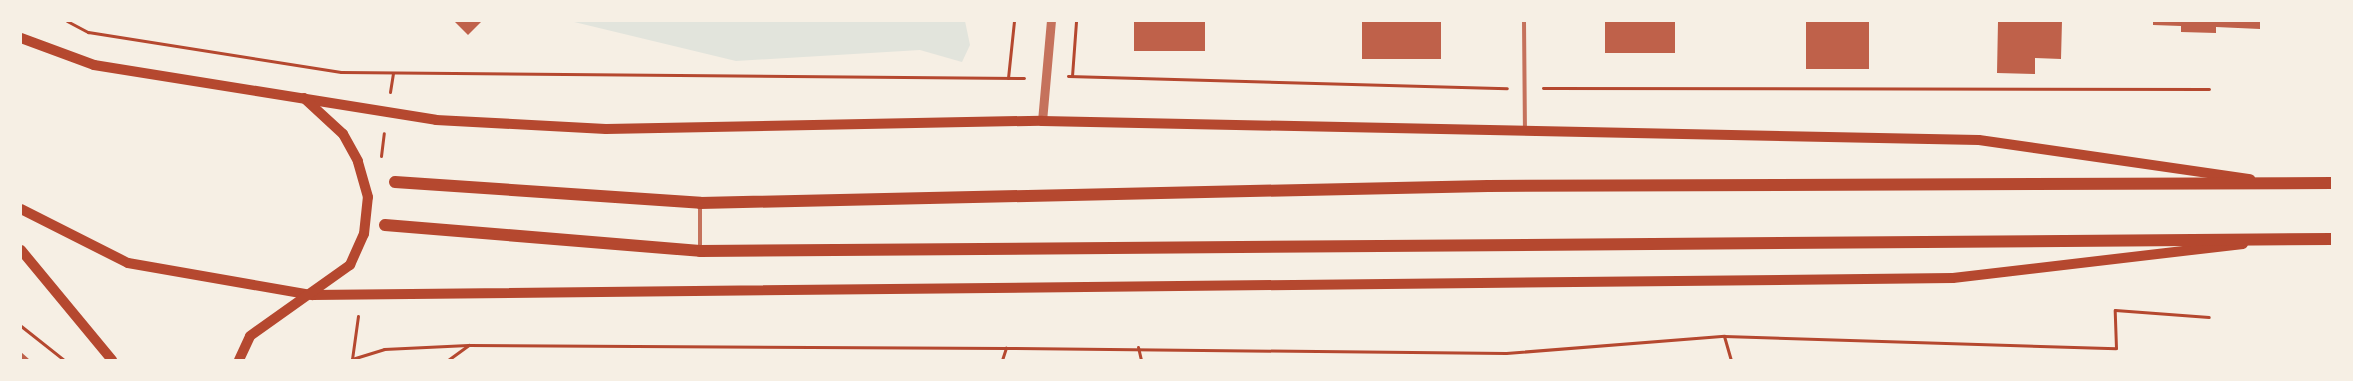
<!DOCTYPE html>
<style>
body{margin:0}
#map{position:relative;width:2353px;height:381px;overflow:hidden;background:#f6efe4;font-family:Inter,sans-serif}
div>[style]{position:absolute}
[style*='--x']{left:calc(var(--x)*1px);top:calc(var(--y)*1px);width:calc(var(--w)*1px);rotate:calc(var(--a)*1deg)}
.green>*{inset:0;background:#e2e4dc}
.building>*{inset:0;background:#bf614a;transform-origin:0 0}
.path>*{height:3px;margin:-1.5px;padding:0 1.5px;transform-origin:1.5px;border-radius:1.5px;background:#b5482f}
.service>*{height:4px;margin:-2px;padding:0 2px;transform-origin:2px;border-radius:2px;background:#c5725c}
.tertiary>*{height:9px;margin:-4.5px;padding:0 4.5px;transform-origin:4.5px;border-radius:4.5px;background:#c5725c}
.secondary>*{height:10px;margin:-5px;padding:0 5px;transform-origin:5px;border-radius:5px;background:#b5482f}
.primary>*{height:12px;margin:-6px;padding:0 6px;transform-origin:6px;border-radius:6px;background:#b5482f}
span{translate:-50% -50%;white-space:nowrap;text-align:center;line-height:1.15;-webkit-text-stroke:4.5px #f6efe4;paint-order:stroke}
.frame{position:absolute;inset:0;border:22px solid #f6efe4;pointer-events:none}
</style>
<div id="map">
<div class="green">
<i style="clip-path:polygon(570px 21px,965px 21px,970px 45px,962px 62px,920px 50px,736px 61px)"></i>
</div>
<div class="building">
<i style="clip-path:polygon(454px 21px,482px 21px,468px 35px)"></i>
<i style="left:1134px;top:21px;width:71px;height:30px"></i>
<i style="left:1362px;top:21px;width:79px;height:38px"></i>
<i style="left:1605px;top:21px;width:70px;height:32px"></i>
<i style="left:1806px;top:21px;width:63px;height:48px"></i>
<i style="clip-path:polygon(1998px 21px,2062px 21px,2061px 59px,2035px 58px,2035px 74px,1997px 73px)"></i>
<i style="clip-path:polygon(2153px 21px,2260px 21px,2260px 29px,2216px 27px,2216px 33px,2181px 32px,2181px 26px,2153px 25px)"></i>
<i style="clip-path:polygon(21px 352px,30px 360px,21px 360px)"></i>
</div>
<div class="path">
<i style="--x:67;--y:21;--w:24;--a:28"></i>
<i style="--x:88;--y:32;--w:256;--a:9"></i>
<i style="--x:341;--y:72;--w:683;--a:0.5"></i>
<i style="--x:1068;--y:76;--w:439;--a:1.6"></i>
<i style="--x:1072;--y:76;--w:55;--a:-85.8"></i>
<i style="--x:1008;--y:78;--w:57;--a:-84"></i>
<i style="--x:1543;--y:88;--w:666;--a:0.09"></i>
<i style="--x:390;--y:92;--w:19;--a:-81"></i>
<i style="--x:381;--y:156;--w:23;--a:-83"></i>
<i style="--x:358;--y:316;--w:43;--a:97.9"></i>
<i style="--x:352;--y:359;--w:34;--a:-17"></i>
<i style="--x:384;--y:349;--w:84;--a:-2.7"></i>
<i style="--x:21;--y:326;--w:55;--a:38.3"></i>
<i style="--x:1724;--y:336;--w:25;--a:74"></i>
<i style="--x:1138;--y:347;--w:13;--a:77"></i>
<i style="--x:448;--y:360;--w:26;--a:-36"></i>
<i style="--x:469;--y:345;--w:537;--a:0.32"></i>
<i style="--x:1002;--y:360;--w:13;--a:-72"></i>
<i style="--x:1006;--y:348;--w:500;--a:0.57"></i>
<i style="--x:1506;--y:353;--w:219;--a:-4.5"></i>
<i style="--x:1724;--y:336;--w:392;--a:1.8"></i>
<i style="--x:2116;--y:348;--w:38;--a:-92"></i>
<i style="--x:2115;--y:310;--w:94;--a:4.3"></i>
</div>
<div class="service">
<i style="--x:1524;--y:21;--w:107;--a:89.5"></i>
<i style="--x:700;--y:206;--w:43;--a:90"></i>
</div>
<div class="tertiary">
<i style="--x:1042;--y:121;--w:100;--a:-84.9"></i>
</div>
<div class="secondary">
<i style="--x:21;--y:38;--w:78;--a:20.3"></i>
<i style="--x:94;--y:65;--w:346;--a:9.1"></i>
<i style="--x:436;--y:120;--w:170;--a:3"></i>
<i style="--x:606;--y:129;--w:436;--a:-1.1"></i>
<i style="--x:1042;--y:121;--w:937;--a:1.16"></i>
<i style="--x:1979;--y:140;--w:274;--a:8.2"></i>
<i style="--x:21;--y:209;--w:120;--a:26.8"></i>
<i style="--x:128;--y:263;--w:187;--a:9.9"></i>
<i style="--x:312;--y:295;--w:1641;--a:-0.59"></i>
<i style="--x:1953;--y:278;--w:292;--a:-6.7"></i>
<i style="--x:21;--y:250;--w:143;--a:50.4"></i>
<i style="--x:239;--y:360;--w:26;--a:-65"></i>
<i style="--x:250;--y:336;--w:123;--a:-35.4"></i>
<i style="--x:350;--y:265;--w:34;--a:-66"></i>
<i style="--x:364;--y:234;--w:37;--a:-84"></i>
<i style="--x:368;--y:197;--w:37;--a:-106"></i>
<i style="--x:358;--y:161;--w:31;--a:-119"></i>
<i style="--x:343;--y:134;--w:53;--a:-137.3"></i>
</div>
<div class="primary">
<i style="--x:395;--y:182;--w:306;--a:3.9"></i>
<i style="--x:700;--y:203;--w:788;--a:-1.24"></i>
<i style="--x:1488;--y:186;--w:844;--a:-0.2"></i>
<i style="--x:385;--y:225;--w:316;--a:4.7"></i>
<i style="--x:700;--y:251;--w:1632;--a:-0.42"></i>
</div>
<div class="frame"></div>
</div>
